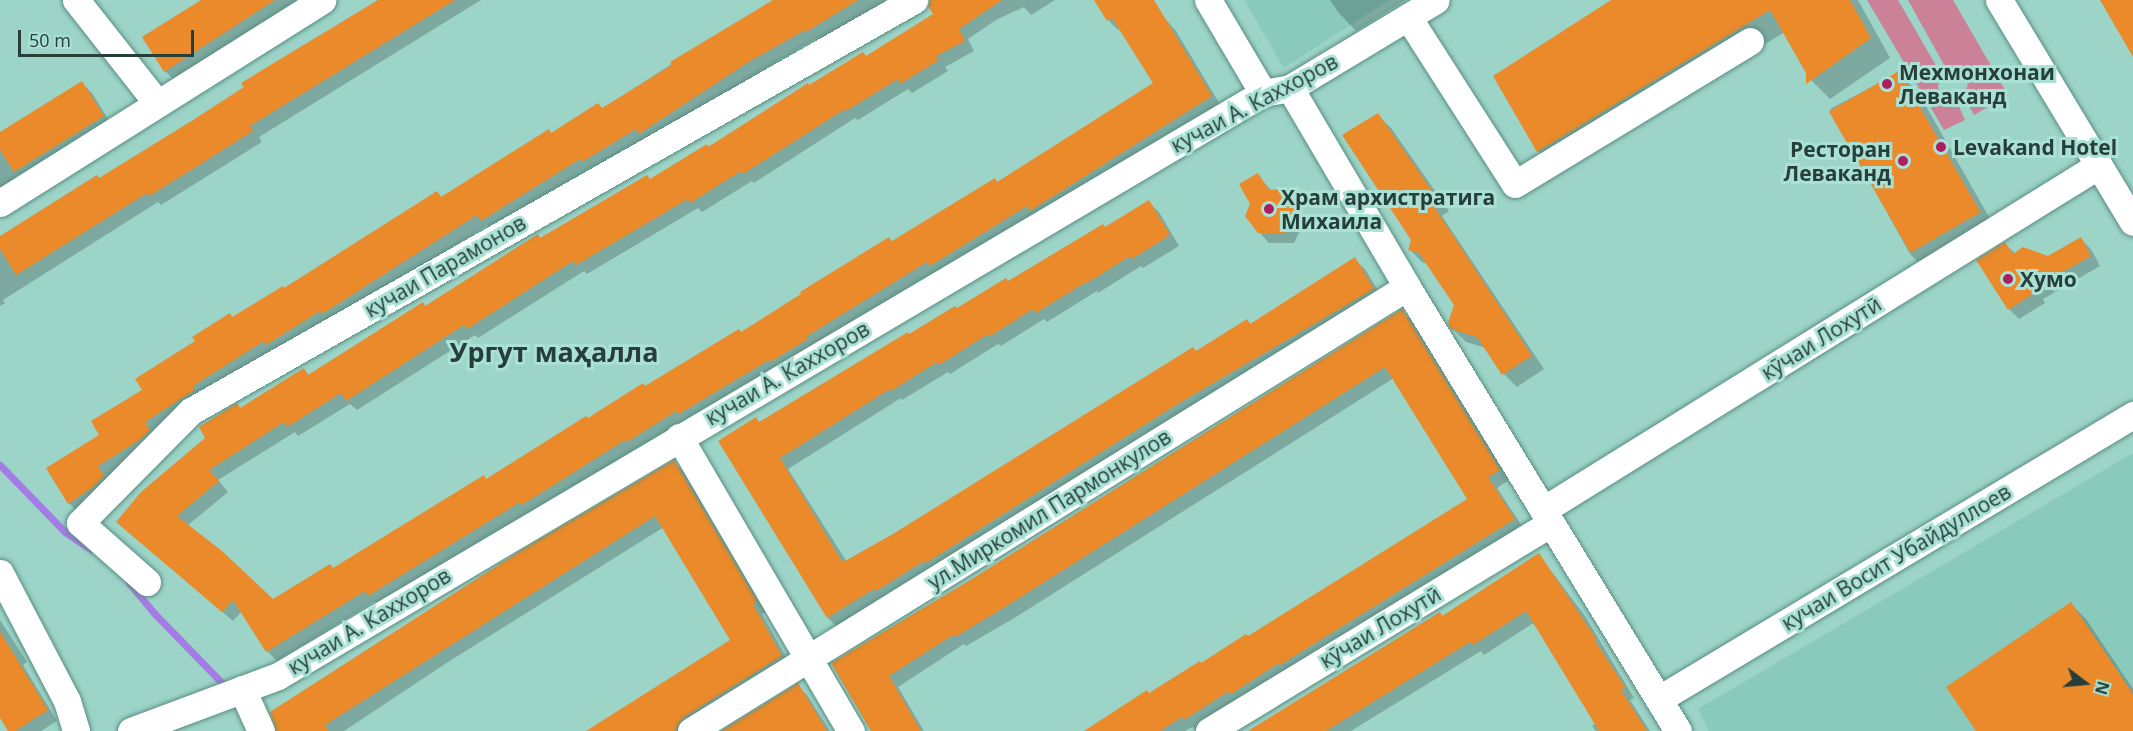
<!DOCTYPE html>
<meta charset="utf-8">
<style>
body{margin:0}
#map{position:relative;width:2133px;height:731px;overflow:hidden;background:#9dd4c8;font-family:"Open Sans",sans-serif}
div>[style]{position:absolute}
[style*='--x']{left:calc(var(--x)*1px);top:calc(var(--y)*1px);width:calc(var(--w)*1px);rotate:calc(var(--a)*1deg)}
.built>*{inset:0;background:#8acabc}
.green>*{inset:0;background:#cb8198}
.shadow>*{inset:0;background:#0003}
.stream>*{height:7px;margin:-3.5px;padding:0 3.5px;transform-origin:3.5px;border-radius:3.5px;background:#a47ce6}
.building>*{inset:0;background:#eb8a2a;transform-origin:0 0}
.roads{filter:drop-shadow(0 0 2px #598d82) drop-shadow(0 0 2px #598d82)}
.minor>*{height:27px;margin:-13.5px;padding:0 13.5px;transform-origin:13.5px;border-radius:13.5px;background:#fff}
.dots>*{width:16px;height:16px;translate:-50% -50%;box-sizing:border-box;border:3px solid #aae1d5;border-radius:50%}
span{translate:-50% -50%;white-space:nowrap;text-align:center;line-height:1.15;-webkit-text-stroke:6px #aae1d5;paint-order:stroke}
.poi-label{font-size:21px;color:#273e39;font-weight:700}
.left{translate:0 -50%;text-align:left}
.right{translate:-100% -50%;text-align:right}
.street-label{font-size:21px;color:#273e39}
.district-label{font-size:27px;color:#273e39;font-weight:700}
.north{position:absolute;left:2055px;top:653px;width:60px;height:60px;-webkit-text-stroke:4px #aae1d5;paint-order:stroke;rotate:106deg;font-size:16px;font-weight:700;line-height:24px;text-align:center;color:#273e39}
.north::after{content:'';display:block;margin:auto;width:21px;height:27px;background:#273e39;clip-path:polygon(50% 0,100% 100%,50% 72%,0 100%)}
.scale{position:absolute;left:18px;top:30px;width:176px;height:27px;box-sizing:border-box;border:3px solid #273e39;border-top:0;padding-left:8px;font-size:18px;line-height:21px;white-space:nowrap;color:#273e39;-webkit-text-stroke:4px #aae1d5;paint-order:stroke}
</style>
<div id="map">
<div class="built">
<i style="clip-path:polygon(1244px 0,1389px 0,1284px 68px)"></i>
<i style="clip-path:polygon(2133px 453px,2133px 731px,1709px 731px,1698px 709px)"></i>
</div>
<div class="green">
<i style="clip-path:polygon(1867px 0,1898px 0,1942px 76px,1938px 86px,1939px 93px,1947px 100px,1956px 100px,1965px 120px,1944px 130px)"></i>
<i style="clip-path:polygon(1908px 0,1953px 0,2008px 95px,1974px 115px,1963px 95px,1968px 85px,1962px 74px,1948px 72px)"></i>
</div>
<div class="shadow">
<i style="clip-path:polygon(201px 0,307px 0,175px 81px,165px 71px)"></i>
<i style="clip-path:polygon(378px 0,481px 0,259px 137px,262px 142px,161px 205px,158px 202px,3px 300px,5px 303px,0 306px,0 238px,194px 122px)"></i>
<i style="clip-path:polygon(783px 0,886px 0,818px 42px,815px 39px,758px 73px,650px 143px,593px 172px,590px 168px,492px 230px,487px 225px,333px 323px,107px 477px,113px 487px,79px 513px,69px 503px,101px 435px,144px 390px,233px 318px,285px 290px,437px 193px,442px 198px,551px 134px,602px 109px,709px 40px)"></i>
<i style="clip-path:polygon(933px 0,1055px 0,1031px 15px,1024px 7px,996px 20px,968px 39px,974px 51px,945px 67px,948px 71px,912px 93px,908px 89px,858px 120px,855px 118px,754px 183px,752px 181px,702px 212px,698px 208px,587px 274px,584px 271px,478px 338px,475px 335px,357px 410px,350px 404px,298px 436px,295px 432px,218px 480px,228px 492px,187px 526px,273px 601px,334px 570px,998px 184px,1155px 84px,1120px 29px,1118px 30px,1108px 20px,1095px 0,1149px 0,1176px 31px,1221px 106px,379px 605px,375px 601px,277px 661px,267px 651px,242px 611px,233px 621px,118px 522px,240px 409px,303px 369px,310px 376px,540px 239px,709px 148px,810px 87px,867px 58px,935px 15px)"></i>
<i style="clip-path:polygon(1330px 0,1406px 0,1356px 31px,1338px 12px)"></i>
<i style="clip-path:polygon(1614px 0,1858px 0,1890px 58px,1830px 99px,1811px 80px,1785px 32px,1557px 171px,1538px 151px)"></i>
<i style="clip-path:polygon(1898px 73px,1918px 92px,1998px 233px,1930px 274px,1910px 254px,1830px 109px)"></i>
<i style="clip-path:polygon(82px 83px,92px 93px,113px 127px,0 191px,0 134px)"></i>
<i style="clip-path:polygon(1378px 115px,1391px 128px,1449px 211px,1442px 216px,1544px 369px,1517px 387px,1504px 374px,1486px 348px,1466px 342px,1452px 328px,1456px 305px,1428px 264px,1422px 262px,1409px 249px,1412px 240px)"></i>
<i style="clip-path:polygon(1257px 175px,1272px 191px,1282px 191px,1305px 220px,1294px 243px,1269px 243px,1259px 232px,1252px 204px)"></i>
<i style="clip-path:polygon(1148px 202px,1159px 212px,1179px 246px,1143px 268px,1141px 266px,1098px 293px,1097px 291px,1047px 322px,1044px 319px,1001px 346px,998px 344px,950px 374px,948px 372px,902px 400px,901px 398px,788px 469px,847px 562px,1197px 353px,1251px 325px,1354px 259px,1365px 269px,1383px 299px,838px 628px,828px 618px,720px 442px,760px 423px,909px 336px,1009px 283px)"></i>
<i style="clip-path:polygon(2081px 239px,2091px 249px,2100px 266px,2043px 299px,2045px 303px,2019px 319px,2009px 309px,2005px 244px,2016px 254px,2048px 257px)"></i>
<i style="clip-path:polygon(1402px 311px,1412px 321px,1509px 480px,1497px 488px,1524px 529px,1195px 729px,1192px 727px,1185px 731px,1086px 731px,1248px 638px,1469px 499px,1394px 378px,1016px 617px,966px 646px,964px 644px,898px 687px,924px 731px,873px 731px,833px 663px,972px 581px)"></i>
<i style="clip-path:polygon(674px 462px,684px 472px,766px 612px,762px 614px,791px 666px,690px 731px,589px 731px,732px 640px,664px 527px,448px 662px,344px 731px,278px 731px)"></i>
<i style="clip-path:polygon(1539px 555px,1585px 616px,1634px 698px,1630px 700px,1650px 731px,1596px 731px,1592px 726px,1596px 723px,1535px 622px,1484px 655px,1481px 651px,1351px 731px,1253px 731px,1443px 617px)"></i>
<i style="clip-path:polygon(2071px 604px,2086px 619px,2133px 689px,2133px 731px,1977px 731px)"></i>
<i style="clip-path:polygon(0 620px,27px 662px,23px 665px,57px 721px,41px 731px,10px 731px,0 715px)"></i>
<i style="clip-path:polygon(797px 685px,807px 695px,830px 731px,724px 731px)"></i>
</div>
<div class="stream">
<i style="--x:0;--y:465;--w:93;--a:45.9"></i>
<i style="--x:65;--y:532;--w:32;--a:34"></i>
<i style="--x:129;--y:583;--w:39;--a:50"></i>
<i style="--x:154;--y:613;--w:99;--a:45.8"></i>
</div>
<div class="building">
<i style="clip-path:polygon(201px 0,275px 0,164px 72px,142px 37px)"></i>
<i style="clip-path:polygon(378px 0,455px 0,250px 126px,253px 131px,188px 172px,149px 196px,147px 193px,16px 275px,0 249px,0 236px,97px 175px,99px 178px,193px 120px,244px 87px,241px 83px)"></i>
<i style="clip-path:polygon(773px 0,858px 0,806px 32px,805px 30px,747px 63px,639px 134px,636px 129px,582px 162px,580px 159px,481px 221px,477px 215px,322px 314px,320px 311px,266px 345px,264px 341px,193px 386px,195px 390px,145px 422px,150px 430px,141px 439px,98px 466px,104px 476px,92px 488px,68px 504px,46px 468px,99px 435px,91px 421px,142px 390px,135px 379px,195px 341px,192px 337px,230px 313px,232px 317px,283px 286px,284px 288px,437px 191px,441px 197px,549px 129px,551px 133px,598px 103px,602px 108px,672px 65px,670px 62px)"></i>
<i style="clip-path:polygon(930px 0,1002px 0,959px 29px,965px 41px,936px 56px,939px 60px,900px 84px,898px 79px,846px 111px,845px 109px,743px 174px,741px 171px,690px 203px,688px 199px,576px 265px,573px 261px,467px 329px,464px 325px,346px 401px,341px 393px,287px 427px,284px 422px,209px 470px,219px 481px,177px 516px,222px 551px,273px 599px,330px 564px,333px 568px,484px 475px,486px 479px,586px 416px,588px 418px,643px 383px,645px 386px,739px 329px,741px 332px,801px 294px,800px 292px,889px 237px,892px 241px,995px 178px,997px 182px,1153px 83px,1112px 18px,1107px 21px,1094px 0,1154px 0,1212px 96px,1030px 211px,1027px 206px,930px 266px,927px 262px,807px 336px,808px 339px,770px 362px,769px 360px,679px 414px,676px 411px,627px 442px,625px 440px,522px 505px,520px 502px,368px 596px,365px 591px,266px 652px,233px 600px,222px 612px,116px 522px,141px 492px,205px 438px,199px 427px,237px 403px,240px 408px,304px 368px,308px 375px,423px 302px,425px 306px,538px 234px,540px 238px,647px 175px,650px 179px,707px 144px,708px 147px,808px 83px,809px 85px,863px 52px,866px 56px,933px 14px,928px 6px)"></i>
<i style="clip-path:polygon(1611px 0,1850px 0,1871px 38px,1806px 84px,1806px 73px,1770px 10px,1537px 152px,1493px 76px)"></i>
<i style="clip-path:polygon(2100px 0,2133px 0,2133px 57px)"></i>
<i style="left:1899px;top:71px;width:163px;height:81px;rotate:60deg"></i>
<i style="clip-path:polygon(82px 81px,104px 116px,14px 172px,0 150px,0 132px)"></i>
<i style="clip-path:polygon(1378px 113px,1437px 198px,1431px 202px,1532px 356px,1502px 375px,1477px 337px,1451px 329px,1448px 323px,1454px 305px,1419px 253px,1408px 250px,1411px 240px,1342px 135px)"></i>
<i style="clip-path:polygon(1258px 173px,1269px 190px,1282px 189px,1295px 209px,1284px 234px,1258px 233px,1245px 216px,1250px 204px,1239px 184px)"></i>
<i style="clip-path:polygon(1149px 200px,1170px 235px,1132px 259px,1130px 256px,1087px 283px,1086px 282px,1036px 313px,1033px 309px,989px 337px,988px 334px,939px 365px,937px 362px,891px 391px,890px 389px,780px 458px,841px 560px,845px 561px,893px 534px,1193px 347px,1196px 351px,1247px 319px,1250px 324px,1355px 257px,1374px 289px,1176px 405px,926px 563px,924px 561px,876px 591px,874px 589px,827px 618px,718px 441px,756px 417px,759px 422px,908px 332px,909px 334px,955px 306px,957px 308px,1006px 278px,1008px 281px,1103px 224px,1105px 227px)"></i>
<i style="clip-path:polygon(2081px 237px,2091px 256px,2034px 288px,2036px 292px,2008px 310px,1976px 260px,2005px 242px,2013px 254px,2023px 247px,2048px 256px)"></i>
<i style="clip-path:polygon(1402px 309px,1500px 470px,1488px 477px,1515px 519px,1280px 665px,1279px 663px,1231px 694px,1229px 691px,1184px 720px,1182px 717px,1160px 731px,1084px 731px,1147px 690px,1149px 693px,1200px 661px,1201px 663px,1246px 634px,1248px 636px,1467px 499px,1385px 367px,1005px 607px,955px 637px,953px 635px,889px 676px,921px 731px,871px 731px,831px 663px,972px 579px)"></i>
<i style="clip-path:polygon(674px 460px,757px 601px,753px 604px,782px 656px,683px 718px,675px 731px,586px 731px,730px 640px,655px 516px,325px 725px,329px 731px,276px 731px,270px 712px,523px 549px)"></i>
<i style="clip-path:polygon(1539px 553px,1597px 640px,1595px 641px,1625px 687px,1621px 690px,1647px 731px,1599px 731px,1526px 611px,1473px 645px,1470px 642px,1326px 731px,1248px 731px,1440px 612px,1442px 616px)"></i>
<i style="clip-path:polygon(2071px 602px,2133px 694px,2133px 731px,1976px 731px,1946px 687px)"></i>
<i style="clip-path:polygon(0 632px,48px 710px,15px 731px,8px 731px,0 718px)"></i>
<i style="clip-path:polygon(798px 683px,827px 731px,721px 731px)"></i>
</div>
<div class="roads">
<div class="minor">
<i style="--x:76;--y:0;--w:131;--a:51.8"></i>
<i style="--x:1208;--y:0;--w:108;--a:59.4"></i>
<i style="--x:1999;--y:0;--w:259;--a:58.9"></i>
<i style="--x:1408;--y:17;--w:198;--a:57.4"></i>
<i style="--x:1515;--y:184;--w:275;--a:-31.3"></i>
<i style="--x:1290;--y:88;--w:231;--a:59.5"></i>
<i style="--x:1407;--y:287;--w:520;--a:58.6"></i>
<i style="--x:0;--y:203;--w:381;--a:-32.2"></i>
<i style="--x:679;--y:437;--w:341;--a:59.7"></i>
<i style="--x:1543;--y:510;--w:654;--a:-31.82"></i>
<i style="--x:0;--y:573;--w:144;--a:62.4"></i>
<i style="--x:67;--y:701;--w:31;--a:73"></i>
<i style="--x:147;--y:582;--w:89;--a:-138.6"></i>
<i style="--x:80;--y:523;--w:158;--a:-45.3"></i>
<i style="--x:191;--y:411;--w:832;--a:-29.62"></i>
<i style="--x:242;--y:689;--w:46;--a:65.7"></i>
<i style="--x:1659;--y:699;--w:553;--a:-30.93"></i>
<i style="--x:131;--y:731;--w:157;--a:-20.5"></i>
<i style="--x:278;--y:676;--w:1145;--a:-30.62"></i>
<i style="--x:1263;--y:93;--w:27;--a:-10"></i>
<i style="--x:1290;--y:88;--w:170;--a:-31.1"></i>
<i style="--x:691;--y:731;--w:842;--a:-31.8"></i>
<i style="--x:1209;--y:731;--w:400;--a:-31.3"></i>
</div>
</div>
<div class="dots">
<i style="left:1887px;top:84px;background:#ab1f5e"></i>
<i style="left:1941px;top:147px;background:#ab1f5e"></i>
<i style="left:1903px;top:161px;background:#ab1f5e"></i>
<i style="left:1269px;top:209px;background:#ab1f5e"></i>
<i style="left:2008px;top:279px;background:#ab1f5e"></i>
</div>
<div class="poi-label">
<span class="left" style="left:1899px;top:84px">Мехмонхонаи<br>Леваканд</span>
<span class="left" style="left:1953px;top:147px">Levakand Hotel</span>
<span class="right" style="left:1891px;top:161px">Ресторан<br>Леваканд</span>
<span class="left" style="left:1281px;top:209px">Храм архистратига<br>Михаила</span>
<span class="left" style="left:2020px;top:279px">Хумо</span>
</div>
<div class="street-label">
<span style="left:1254px;top:103px;rotate:-28deg">кучаи А. Каххоров</span>
<span style="left:445px;top:266px;rotate:-30deg">кучаи Парамонов</span>
<span style="left:1821px;top:338px;rotate:-32deg">кӯчаи Лохутӣ</span>
<span style="left:787px;top:373px;rotate:-30deg">кучаи А. Каххоров</span>
<span style="left:1049px;top:509px;rotate:-32deg">ул.Миркомил Пармонкулов</span>
<span style="left:1896px;top:557px;rotate:-31deg">кучаи Восит Убайдуллоев</span>
<span style="left:369px;top:621px;rotate:-31deg">кучаи А. Каххоров</span>
<span style="left:1380px;top:627px;rotate:-31deg">кӯчаи Лохутӣ</span>
</div>
<div class="district-label">
<span style="left:554px;top:352px">Ургут маҳалла</span>
</div>
<div class="north">N</div>
<div class="scale">50 m</div>
</div>
